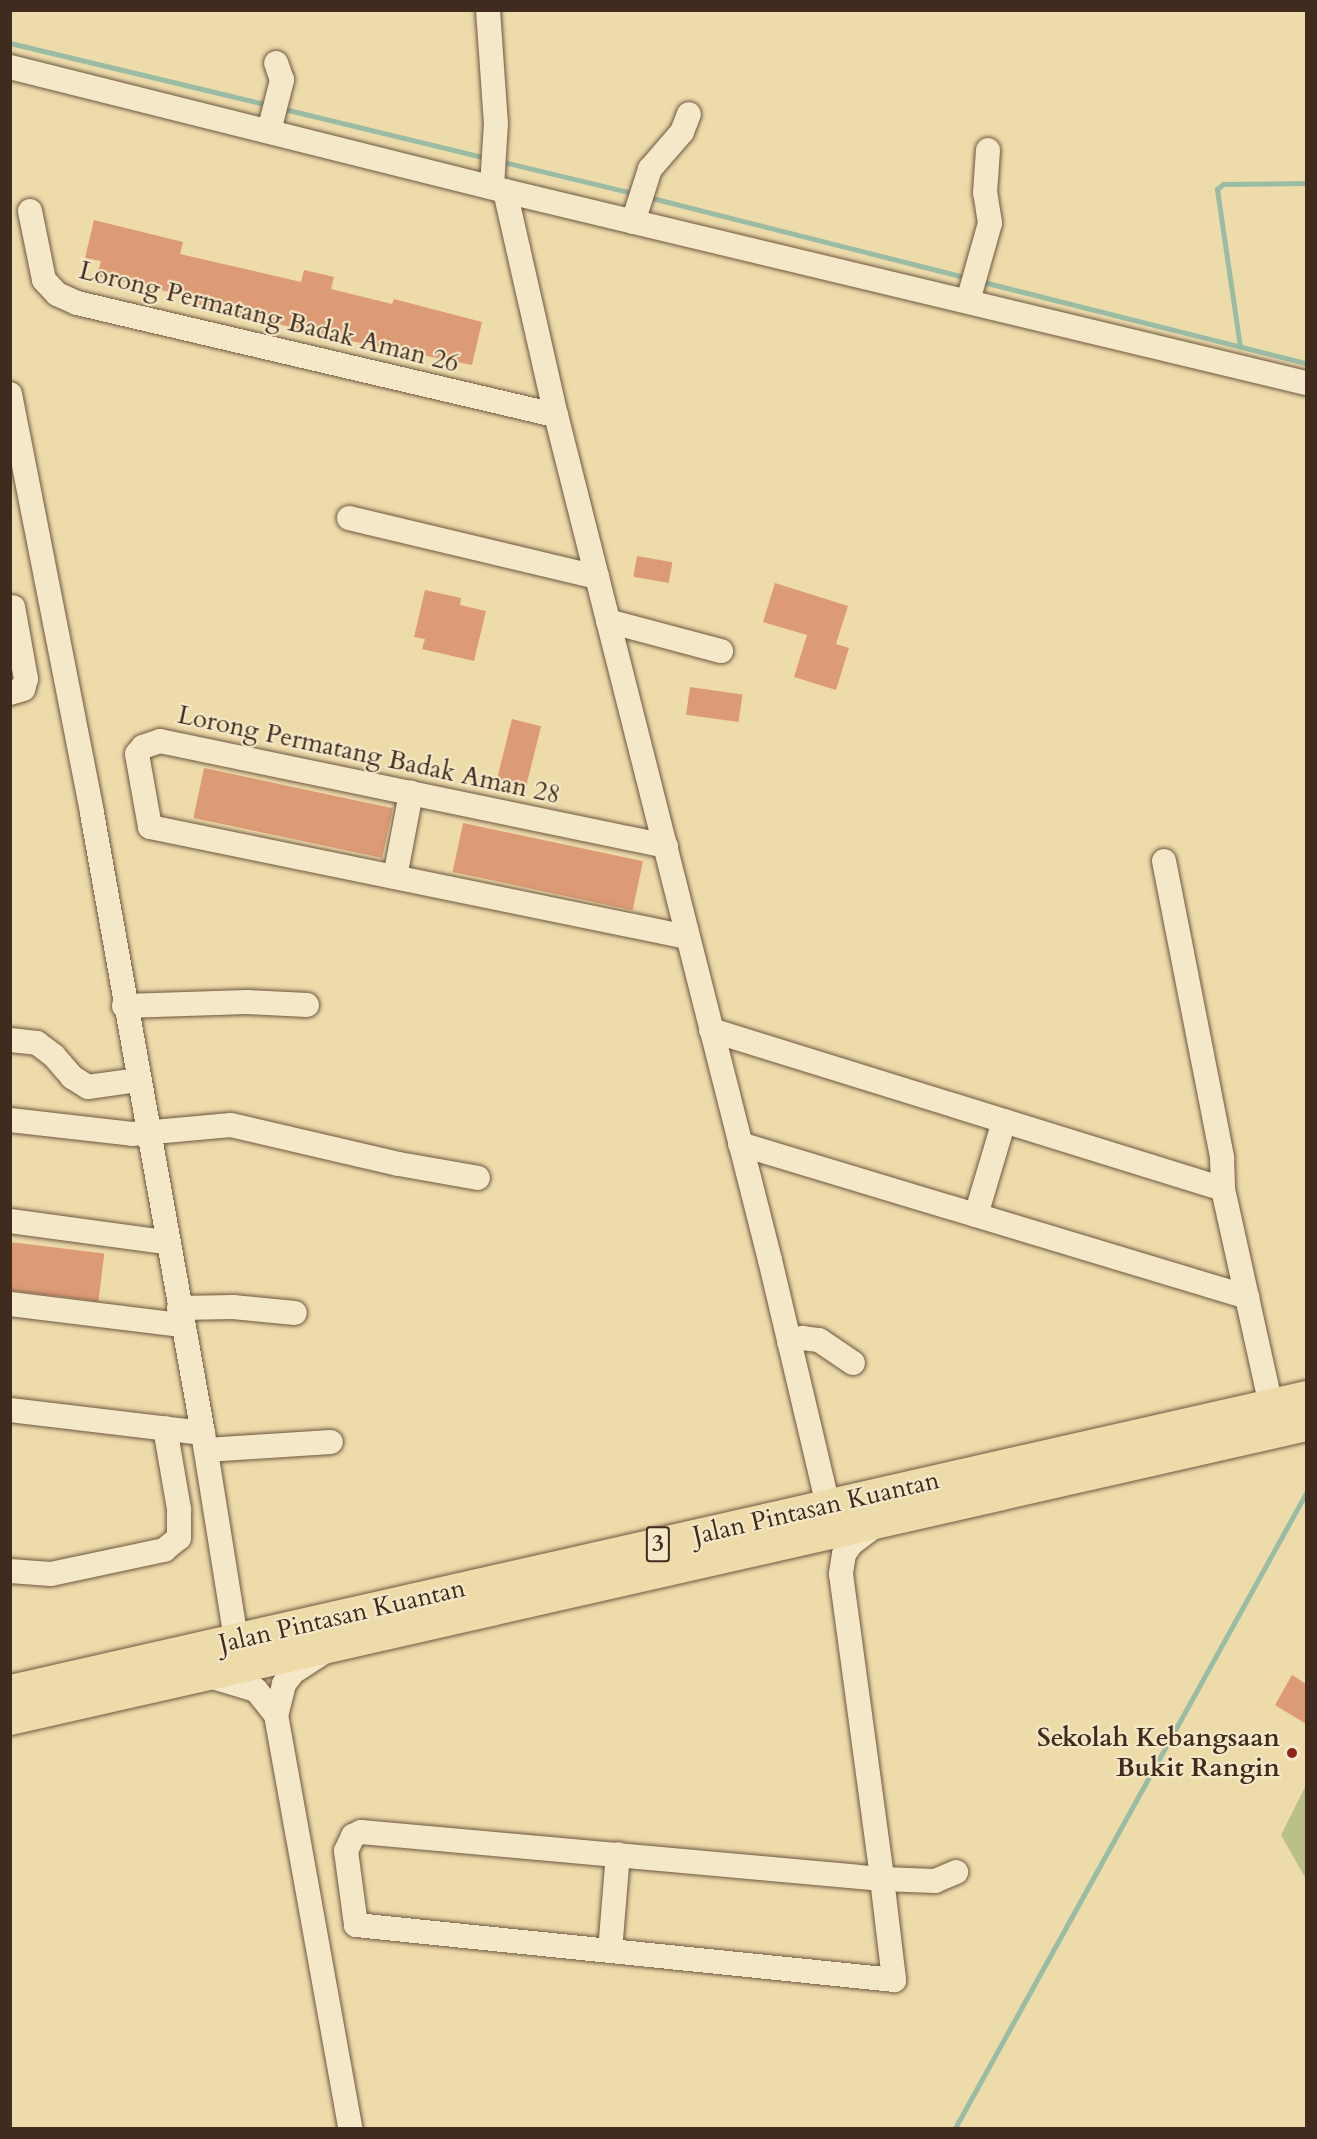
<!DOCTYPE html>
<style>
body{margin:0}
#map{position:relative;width:1317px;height:2139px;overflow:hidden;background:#eedbaa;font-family:Cardo,serif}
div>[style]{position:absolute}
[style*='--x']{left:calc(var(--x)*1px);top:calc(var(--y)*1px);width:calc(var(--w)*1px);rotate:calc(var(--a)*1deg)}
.green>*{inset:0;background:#b9c088}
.stream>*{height:5px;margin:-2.5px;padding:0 2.5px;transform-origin:2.5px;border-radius:2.5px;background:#9bbca4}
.building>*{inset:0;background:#dc9b75;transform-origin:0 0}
.roads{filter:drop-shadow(0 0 2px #6c5741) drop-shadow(0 0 2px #6c5741)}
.minor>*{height:24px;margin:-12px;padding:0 12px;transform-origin:12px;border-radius:12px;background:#f4e8c8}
.highway>*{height:33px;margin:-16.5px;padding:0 16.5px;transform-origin:16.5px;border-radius:16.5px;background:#eedbaa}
.dots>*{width:16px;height:16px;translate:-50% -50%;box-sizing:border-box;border:3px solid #f4e8c8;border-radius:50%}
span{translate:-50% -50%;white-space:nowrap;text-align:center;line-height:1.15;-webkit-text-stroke:4.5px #f4e8c8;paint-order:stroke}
.shield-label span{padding:2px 4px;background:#f4e8c8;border:2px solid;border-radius:4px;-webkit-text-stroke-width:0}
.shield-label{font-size:24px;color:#402b1e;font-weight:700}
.street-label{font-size:26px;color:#402b1e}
.poi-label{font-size:26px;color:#402b1e;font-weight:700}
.right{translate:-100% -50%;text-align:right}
.frame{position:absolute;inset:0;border:12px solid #402b1e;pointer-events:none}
</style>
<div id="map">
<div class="green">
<i style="clip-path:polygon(1305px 1787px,1306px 1788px,1306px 1879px,1281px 1835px)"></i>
</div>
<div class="stream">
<i style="--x:10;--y:43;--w:266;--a:13.5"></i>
<i style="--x:280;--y:108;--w:213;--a:13.6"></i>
<i style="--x:499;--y:161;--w:141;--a:13.5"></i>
<i style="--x:648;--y:197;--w:330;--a:14.2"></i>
<i style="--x:979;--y:281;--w:337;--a:14.1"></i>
<i style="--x:1240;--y:347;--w:160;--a:-98.3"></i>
<i style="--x:1217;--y:189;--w:8;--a:-40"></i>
<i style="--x:1223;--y:184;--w:83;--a:-0.7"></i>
<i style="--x:955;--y:2128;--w:726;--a:-61.07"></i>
</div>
<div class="building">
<i style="clip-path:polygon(94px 220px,183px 242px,180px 254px,301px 282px,304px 270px,334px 277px,331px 289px,392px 304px,394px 299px,482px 322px,472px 365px,336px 338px,192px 303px,193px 297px,97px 276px,101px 261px,85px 258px)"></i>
<i style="left:637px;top:556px;width:36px;height:21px;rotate:10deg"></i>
<i style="clip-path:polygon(775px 583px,848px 606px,836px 644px,849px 648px,836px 690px,794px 677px,807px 635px,763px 622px)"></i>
<i style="clip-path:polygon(425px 590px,461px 598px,460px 605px,486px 611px,474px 661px,422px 649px,425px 639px,414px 637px)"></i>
<i style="left:690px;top:687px;width:53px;height:28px;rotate:8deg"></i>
<i style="left:512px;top:719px;width:30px;height:66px;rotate:14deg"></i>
<i style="left:204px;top:768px;width:193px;height:51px;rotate:12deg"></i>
<i style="left:463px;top:823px;width:184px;height:50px;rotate:12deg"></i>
<i style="left:10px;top:1242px;width:95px;height:48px;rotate:7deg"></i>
<i style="clip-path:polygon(1292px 1675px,1306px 1684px,1306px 1724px,1275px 1705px)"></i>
</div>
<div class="roads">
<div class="minor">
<i style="--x:488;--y:10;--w:113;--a:86"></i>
<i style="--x:496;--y:123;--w:64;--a:93.6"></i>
<i style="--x:10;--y:67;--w:510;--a:14.06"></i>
<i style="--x:505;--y:191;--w:824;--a:13.48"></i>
<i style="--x:269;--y:131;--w:53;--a:-75.7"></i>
<i style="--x:282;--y:80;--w:18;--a:-109"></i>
<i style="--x:505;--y:191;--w:230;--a:77.2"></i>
<i style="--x:556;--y:415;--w:872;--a:75.79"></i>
<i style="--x:770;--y:1260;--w:253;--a:76.7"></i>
<i style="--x:30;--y:211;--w:70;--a:78.5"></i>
<i style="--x:44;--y:280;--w:19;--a:47"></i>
<i style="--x:57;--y:294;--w:22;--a:24"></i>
<i style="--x:77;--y:303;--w:492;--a:13.2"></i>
<i style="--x:633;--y:222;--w:56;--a:-72.2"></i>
<i style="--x:650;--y:169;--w:49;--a:-49.1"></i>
<i style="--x:682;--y:132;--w:19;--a:-69"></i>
<i style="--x:968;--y:301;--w:81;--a:-74.2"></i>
<i style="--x:990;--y:223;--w:30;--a:-99"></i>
<i style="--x:985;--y:193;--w:43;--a:-86"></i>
<i style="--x:10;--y:394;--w:427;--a:78.9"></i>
<i style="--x:92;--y:813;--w:630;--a:79.85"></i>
<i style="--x:203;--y:1433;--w:210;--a:80.9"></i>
<i style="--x:349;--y:518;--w:255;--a:13.4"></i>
<i style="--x:608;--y:621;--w:117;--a:14.9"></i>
<i style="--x:10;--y:693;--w:14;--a:-17"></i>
<i style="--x:23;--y:689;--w:10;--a:-73"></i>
<i style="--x:26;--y:679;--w:73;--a:-100.2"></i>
<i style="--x:666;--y:846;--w:517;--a:-168.28"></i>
<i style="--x:160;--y:741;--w:18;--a:161"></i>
<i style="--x:143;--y:747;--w:9;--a:131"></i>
<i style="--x:137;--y:754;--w:74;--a:79.9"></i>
<i style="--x:150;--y:827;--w:548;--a:11.58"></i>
<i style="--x:1164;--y:861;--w:303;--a:78.9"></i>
<i style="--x:1222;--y:1158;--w:31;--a:88"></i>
<i style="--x:1223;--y:1189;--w:221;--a:77.5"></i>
<i style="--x:395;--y:877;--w:86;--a:-79.2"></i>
<i style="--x:124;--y:1006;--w:123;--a:-1.9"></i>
<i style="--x:247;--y:1002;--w:60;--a:2.9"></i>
<i style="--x:711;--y:1030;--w:536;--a:17.25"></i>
<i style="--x:10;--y:1040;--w:27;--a:6"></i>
<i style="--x:37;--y:1043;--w:21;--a:37"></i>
<i style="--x:54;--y:1056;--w:28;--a:49"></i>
<i style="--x:72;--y:1077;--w:19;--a:32"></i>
<i style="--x:88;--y:1087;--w:49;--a:-8.1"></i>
<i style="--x:10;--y:1120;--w:123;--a:6.5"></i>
<i style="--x:132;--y:1134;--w:99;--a:-5.2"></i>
<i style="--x:231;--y:1125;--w:172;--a:13.1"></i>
<i style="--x:399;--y:1164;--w:80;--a:10"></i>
<i style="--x:740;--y:1144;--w:530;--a:16.79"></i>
<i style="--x:976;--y:1215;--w:98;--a:-73.4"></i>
<i style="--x:10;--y:1221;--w:157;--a:7.7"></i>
<i style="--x:10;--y:1304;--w:173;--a:7"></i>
<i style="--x:179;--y:1308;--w:54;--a:-1.1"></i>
<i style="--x:233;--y:1307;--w:62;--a:5.5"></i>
<i style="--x:789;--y:1342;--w:14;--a:-17"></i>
<i style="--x:802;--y:1338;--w:17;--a:7"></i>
<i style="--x:819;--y:1340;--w:41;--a:34.1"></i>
<i style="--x:10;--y:1410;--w:194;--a:6.8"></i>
<i style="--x:206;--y:1450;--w:125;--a:-3.7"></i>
<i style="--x:876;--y:1525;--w:31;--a:143"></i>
<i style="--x:851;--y:1544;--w:12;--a:125"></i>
<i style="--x:844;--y:1554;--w:20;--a:99"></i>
<i style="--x:841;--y:1574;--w:308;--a:82.3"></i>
<i style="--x:882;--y:1879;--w:102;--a:83.2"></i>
<i style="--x:894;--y:1980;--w:541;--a:-174.16"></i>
<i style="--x:356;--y:1925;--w:75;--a:-97.7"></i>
<i style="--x:346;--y:1851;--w:17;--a:-65"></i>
<i style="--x:353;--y:1836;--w:9;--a:-27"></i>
<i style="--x:361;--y:1832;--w:523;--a:5.15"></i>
<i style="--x:882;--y:1879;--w:53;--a:2.2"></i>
<i style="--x:935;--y:1881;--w:23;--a:-23"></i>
<i style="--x:10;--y:1571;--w:41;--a:4.2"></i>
<i style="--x:51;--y:1574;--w:116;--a:-12"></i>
<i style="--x:164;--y:1550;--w:19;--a:-39"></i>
<i style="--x:179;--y:1538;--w:29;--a:-90"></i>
<i style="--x:179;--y:1509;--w:82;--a:-99.8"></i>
<i style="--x:324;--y:1652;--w:37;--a:147"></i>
<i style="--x:293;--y:1672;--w:15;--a:127"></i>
<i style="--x:284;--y:1684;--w:32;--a:104"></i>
<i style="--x:276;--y:1715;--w:420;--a:79.8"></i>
<i style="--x:209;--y:1676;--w:49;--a:16.6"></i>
<i style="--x:256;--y:1690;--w:32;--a:51"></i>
<i style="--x:610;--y:1951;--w:97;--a:-85.3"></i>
</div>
<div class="highway">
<i style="--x:10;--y:1691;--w:1329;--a:-12.78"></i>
<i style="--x:10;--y:1718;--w:1329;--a:-12.78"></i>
</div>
</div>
<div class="dots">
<i style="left:1292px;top:1753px;background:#8f2418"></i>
</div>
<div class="shield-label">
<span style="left:658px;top:1544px">3</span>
</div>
<div class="street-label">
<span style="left:269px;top:317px;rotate:14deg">Lorong Permatang Badak Aman 26</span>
<span style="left:369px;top:755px;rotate:12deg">Lorong Permatang Badak Aman 28</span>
<span style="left:816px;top:1508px;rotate:-13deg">Jalan Pintasan Kuantan</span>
<span style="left:342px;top:1616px;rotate:-13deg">Jalan Pintasan Kuantan</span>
</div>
<div class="poi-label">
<span class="right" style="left:1280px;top:1753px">Sekolah Kebangsaan<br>Bukit Rangin</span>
</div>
<div class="frame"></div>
</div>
